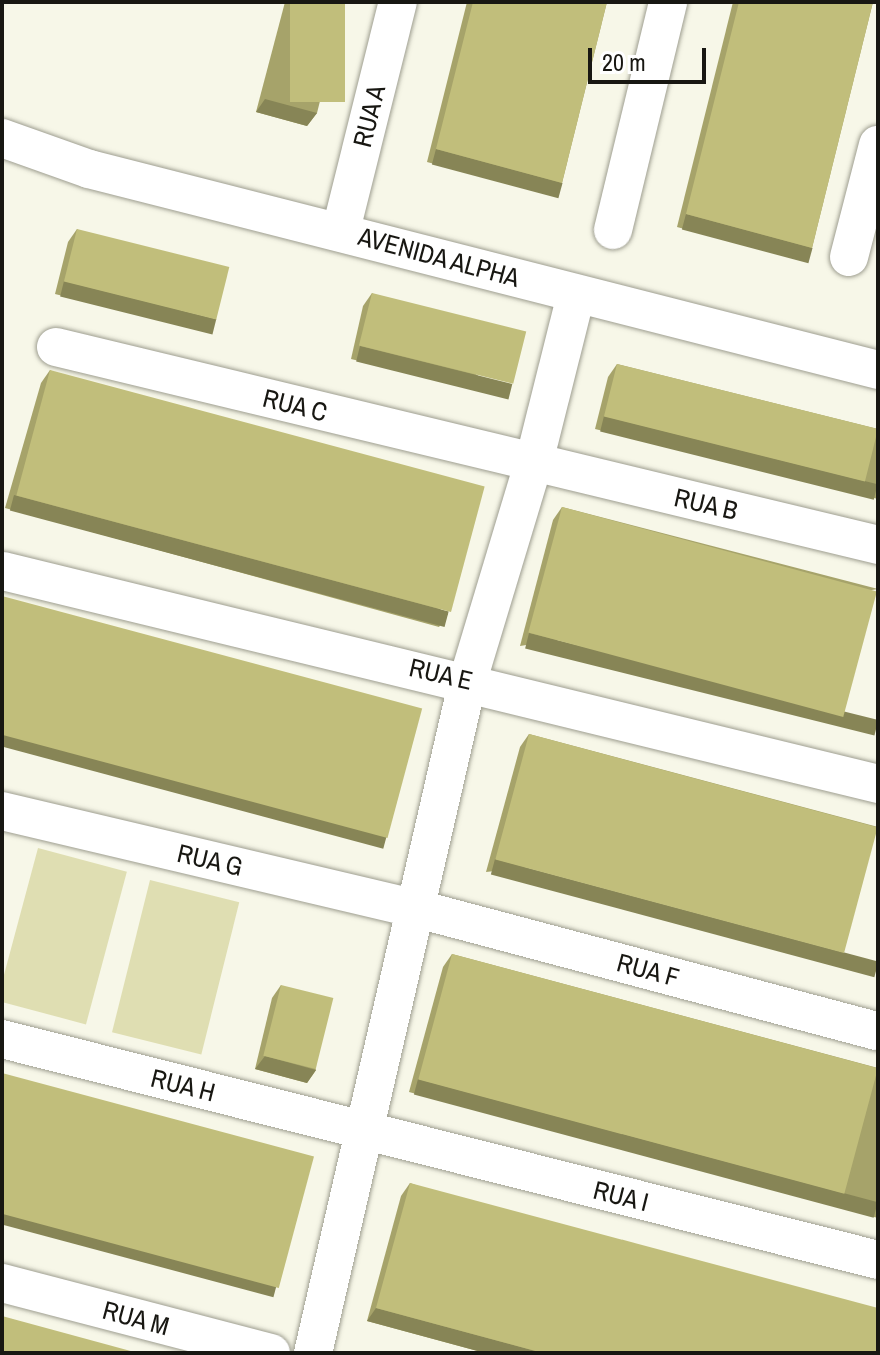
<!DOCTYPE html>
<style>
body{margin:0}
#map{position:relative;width:880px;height:1355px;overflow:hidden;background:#f7f7e8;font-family:"Archivo Narrow",sans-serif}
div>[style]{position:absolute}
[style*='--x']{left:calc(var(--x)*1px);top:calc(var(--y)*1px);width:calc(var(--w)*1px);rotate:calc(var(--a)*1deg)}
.green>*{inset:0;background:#dfdeb2;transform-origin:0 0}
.roads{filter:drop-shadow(0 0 2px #9e9e90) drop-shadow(0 0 2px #9e9e90)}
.minor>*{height:38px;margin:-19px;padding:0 19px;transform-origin:19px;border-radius:19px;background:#fff}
.wall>*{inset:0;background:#a6a36a}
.shaded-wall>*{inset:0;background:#878556;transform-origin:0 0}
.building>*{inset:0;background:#c1be7b;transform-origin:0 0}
span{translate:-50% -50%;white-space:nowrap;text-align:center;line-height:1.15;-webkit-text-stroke:6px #fff;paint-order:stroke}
.street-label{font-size:26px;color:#181712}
.frame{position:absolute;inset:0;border:4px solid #181712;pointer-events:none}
.scale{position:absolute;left:588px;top:48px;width:118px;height:36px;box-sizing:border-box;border:4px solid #181712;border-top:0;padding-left:10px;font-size:24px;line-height:28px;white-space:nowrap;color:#181712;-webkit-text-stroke:6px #fff;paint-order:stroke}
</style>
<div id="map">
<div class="green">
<i style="left:38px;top:848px;width:92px;height:158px;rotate:15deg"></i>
<i style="left:150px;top:880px;width:92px;height:157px;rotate:14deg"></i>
</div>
<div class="roads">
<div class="minor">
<i style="--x:2;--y:138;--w:92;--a:19.6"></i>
<i style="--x:89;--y:169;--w:814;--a:14.29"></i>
<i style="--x:341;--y:230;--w:235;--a:-76"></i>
<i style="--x:613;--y:230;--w:235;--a:-76.4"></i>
<i style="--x:849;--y:257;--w:116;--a:-75.5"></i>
<i style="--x:56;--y:347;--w:846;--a:13.54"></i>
<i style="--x:3;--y:571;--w:901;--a:13.68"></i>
<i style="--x:2;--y:811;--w:427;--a:13.3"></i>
<i style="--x:418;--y:909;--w:476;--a:14.9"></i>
<i style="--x:2;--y:1039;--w:903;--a:14.16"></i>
<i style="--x:2;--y:1283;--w:278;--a:14.6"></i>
<i style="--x:313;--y:1353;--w:691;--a:-77.03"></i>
<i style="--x:468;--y:680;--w:228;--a:-73.2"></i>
<i style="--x:534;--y:462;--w:172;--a:-75.9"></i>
</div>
</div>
<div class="wall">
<i style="clip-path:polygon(285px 2px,345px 2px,317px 113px,307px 126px,256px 112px)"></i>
<i style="clip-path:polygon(467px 2px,607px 2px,562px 183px,553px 196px,427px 162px)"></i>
<i style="clip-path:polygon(733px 2px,873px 2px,812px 248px,803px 261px,677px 227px)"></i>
<i style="clip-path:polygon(77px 229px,208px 332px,55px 294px,68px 242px)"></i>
<i style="clip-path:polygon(372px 293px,504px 396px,351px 359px,363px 306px)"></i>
<i style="clip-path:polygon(617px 364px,878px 429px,878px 499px,595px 429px,608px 377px)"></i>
<i style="clip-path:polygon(50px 370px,448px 614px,439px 627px,5px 508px,41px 383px)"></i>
<i style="clip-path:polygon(562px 507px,878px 589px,520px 646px,553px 520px)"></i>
<i style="clip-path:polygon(529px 734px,878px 827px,486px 872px,520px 747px)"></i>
<i style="clip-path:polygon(452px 954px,878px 1068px,878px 1218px,409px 1092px,443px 967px)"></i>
<i style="clip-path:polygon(281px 985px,316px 1070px,307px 1083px,255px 1069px,272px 998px)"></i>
<i style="clip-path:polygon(410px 1183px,878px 1353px,485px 1353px,367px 1321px,401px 1196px)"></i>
</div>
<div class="shaded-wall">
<i style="clip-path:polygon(265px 99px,317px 113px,307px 126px,256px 112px)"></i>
<i style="left:436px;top:149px;width:131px;height:16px;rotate:15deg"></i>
<i style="left:686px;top:214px;width:131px;height:16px;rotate:15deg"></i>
<i style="left:64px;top:281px;width:157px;height:16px;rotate:14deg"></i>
<i style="left:360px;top:346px;width:157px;height:16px;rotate:14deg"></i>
<i style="left:604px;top:416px;width:282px;height:16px;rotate:14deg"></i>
<i style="left:14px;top:495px;width:450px;height:16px;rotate:15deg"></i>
<i style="left:529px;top:633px;width:360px;height:16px;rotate:14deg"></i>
<i style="left:2px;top:730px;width:399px;height:16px;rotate:15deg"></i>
<i style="left:495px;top:859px;width:397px;height:16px;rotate:15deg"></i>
<i style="clip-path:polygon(265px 1056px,316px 1070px,307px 1083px,255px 1069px)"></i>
<i style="left:418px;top:1079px;width:476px;height:16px;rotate:15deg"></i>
<i style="left:2px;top:1209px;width:285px;height:15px;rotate:15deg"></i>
<i style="clip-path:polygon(376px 1308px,543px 1353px,485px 1353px,367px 1321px)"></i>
</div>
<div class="building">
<i style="left:290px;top:2px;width:55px;height:100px"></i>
<i style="clip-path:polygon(473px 2px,607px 2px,562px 183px,436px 149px)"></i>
<i style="clip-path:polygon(739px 2px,873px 2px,812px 248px,686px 214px)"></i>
<i style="left:77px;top:229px;width:157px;height:54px;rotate:14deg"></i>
<i style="left:372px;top:293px;width:159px;height:54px;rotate:14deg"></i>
<i style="left:617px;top:364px;width:269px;height:54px;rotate:14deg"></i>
<i style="left:50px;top:370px;width:450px;height:130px;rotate:15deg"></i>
<i style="left:562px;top:507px;width:326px;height:130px;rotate:15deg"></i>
<i style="left:2px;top:596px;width:435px;height:134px;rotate:15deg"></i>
<i style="left:529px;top:734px;width:361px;height:130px;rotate:15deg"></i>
<i style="left:452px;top:954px;width:441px;height:130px;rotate:15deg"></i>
<i style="left:281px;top:985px;width:54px;height:73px;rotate:14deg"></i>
<i style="left:2px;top:1073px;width:323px;height:136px;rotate:15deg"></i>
<i style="clip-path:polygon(410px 1183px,878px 1308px,878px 1353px,543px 1353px,376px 1308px)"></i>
<i style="clip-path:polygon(2px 1316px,138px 1353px,2px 1353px)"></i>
</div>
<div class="street-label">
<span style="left:369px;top:116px;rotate:-76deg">RUA A</span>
<span style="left:439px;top:257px;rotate:15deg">AVENIDA ALPHA</span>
<span style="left:295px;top:405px;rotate:14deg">RUA C</span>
<span style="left:706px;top:504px;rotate:13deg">RUA B</span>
<span style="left:441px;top:674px;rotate:13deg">RUA E</span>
<span style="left:210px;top:860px;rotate:13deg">RUA G</span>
<span style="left:648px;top:970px;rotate:15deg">RUA F</span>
<span style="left:183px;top:1085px;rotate:14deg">RUA H</span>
<span style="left:621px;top:1196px;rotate:14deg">RUA I</span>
<span style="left:136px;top:1318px;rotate:15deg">RUA M</span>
</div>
<div class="frame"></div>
<div class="scale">20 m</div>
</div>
